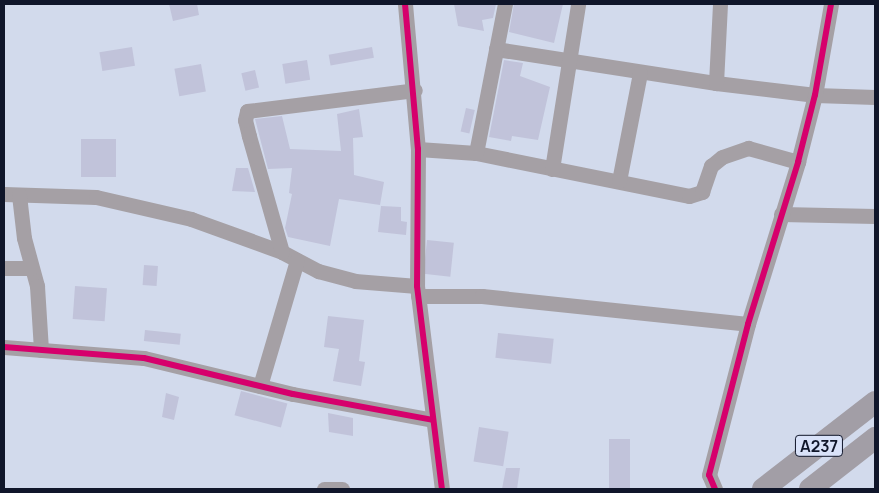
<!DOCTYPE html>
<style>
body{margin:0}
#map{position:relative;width:879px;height:493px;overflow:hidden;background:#d2daec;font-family:Manrope,sans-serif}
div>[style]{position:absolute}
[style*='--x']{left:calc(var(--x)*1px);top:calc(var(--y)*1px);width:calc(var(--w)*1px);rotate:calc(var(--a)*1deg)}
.building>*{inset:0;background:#c1c3da;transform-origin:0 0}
.minor>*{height:15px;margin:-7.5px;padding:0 7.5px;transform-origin:7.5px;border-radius:7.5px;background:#a5a0a5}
.highway>*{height:22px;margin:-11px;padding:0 11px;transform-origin:11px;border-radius:11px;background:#a29ea6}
.cycleway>*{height:6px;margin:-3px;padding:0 3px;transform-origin:3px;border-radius:3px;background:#d6006c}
span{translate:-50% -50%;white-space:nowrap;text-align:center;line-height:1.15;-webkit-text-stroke:4px #d9e2f9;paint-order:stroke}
.shield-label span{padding:1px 4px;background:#d9e2f9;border:1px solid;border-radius:4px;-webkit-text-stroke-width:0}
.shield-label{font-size:16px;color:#10162a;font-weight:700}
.frame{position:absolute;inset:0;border:5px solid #10162a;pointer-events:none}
</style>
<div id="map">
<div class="building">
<i style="clip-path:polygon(169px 4px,197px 4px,199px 15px,173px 21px)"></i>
<i style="clip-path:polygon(454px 4px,496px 4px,493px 18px,482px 20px,484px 31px,458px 26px)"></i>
<i style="clip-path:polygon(514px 4px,563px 4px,554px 43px,509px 32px)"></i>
<i style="left:132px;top:47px;width:19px;height:33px;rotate:81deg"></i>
<i style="left:372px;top:47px;width:11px;height:44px;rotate:80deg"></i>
<i style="left:307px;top:60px;width:20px;height:25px;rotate:81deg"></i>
<i style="clip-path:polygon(504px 60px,523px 63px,520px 76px,550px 87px,538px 140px,512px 136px,511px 141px,489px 137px)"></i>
<i style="left:201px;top:64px;width:28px;height:27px;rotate:80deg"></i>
<i style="left:255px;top:70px;width:18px;height:14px;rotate:77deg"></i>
<i style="left:466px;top:108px;width:9px;height:24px;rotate:13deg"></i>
<i style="clip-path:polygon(359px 109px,363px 137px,353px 138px,354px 175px,384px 182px,380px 205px,339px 199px,330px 246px,288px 237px,285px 228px,292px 194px,289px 193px,292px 168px,268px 169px,255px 119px,282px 116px,290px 149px,341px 151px,337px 114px)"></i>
<i style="left:116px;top:139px;width:38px;height:35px;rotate:90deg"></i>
<i style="clip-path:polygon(236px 168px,248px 168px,255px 192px,232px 191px)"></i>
<i style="clip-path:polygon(381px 206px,401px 207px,401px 221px,407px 222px,406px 235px,378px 232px)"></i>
<i style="left:427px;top:240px;width:27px;height:34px;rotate:6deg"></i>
<i style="left:144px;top:265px;width:14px;height:20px;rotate:4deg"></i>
<i style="left:75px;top:286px;width:32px;height:33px;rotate:4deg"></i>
<i style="clip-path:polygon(328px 316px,364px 320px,359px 361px,365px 362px,361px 386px,333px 381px,339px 349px,324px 347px)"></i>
<i style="left:145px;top:330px;width:36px;height:11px;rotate:6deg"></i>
<i style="left:498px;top:333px;width:56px;height:25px;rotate:6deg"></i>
<i style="left:241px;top:391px;width:48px;height:25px;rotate:15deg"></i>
<i style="clip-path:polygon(166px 393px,179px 397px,174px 420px,162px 417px)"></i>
<i style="clip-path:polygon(328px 413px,353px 418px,353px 436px,329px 432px)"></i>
<i style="left:479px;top:427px;width:30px;height:35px;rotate:9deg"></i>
<i style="left:609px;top:439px;width:21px;height:50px"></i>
<i style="clip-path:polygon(506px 468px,520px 468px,517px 489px,502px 489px)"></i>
</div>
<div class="minor">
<i style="--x:405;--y:4;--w:146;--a:84.9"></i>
<i style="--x:418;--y:149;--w:137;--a:90.4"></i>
<i style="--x:417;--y:286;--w:205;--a:83"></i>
<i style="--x:496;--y:49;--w:223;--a:8.8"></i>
<i style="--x:716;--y:83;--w:100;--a:6.9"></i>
<i style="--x:815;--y:95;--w:60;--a:1.9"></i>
<i style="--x:716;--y:83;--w:79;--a:-87.1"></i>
<i style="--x:418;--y:149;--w:58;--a:3.9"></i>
<i style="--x:476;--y:153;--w:217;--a:11.4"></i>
<i style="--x:689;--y:196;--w:14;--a:-17"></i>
<i style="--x:702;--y:192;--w:28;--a:-71"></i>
<i style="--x:711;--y:166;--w:14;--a:-39"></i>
<i style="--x:722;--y:157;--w:28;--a:-19"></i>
<i style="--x:748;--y:148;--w:52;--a:15.6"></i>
<i style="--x:476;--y:153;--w:152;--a:-79"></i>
<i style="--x:552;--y:169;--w:167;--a:-81"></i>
<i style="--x:619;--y:181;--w:110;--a:-79"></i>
<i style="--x:4;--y:194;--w:92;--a:1.9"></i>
<i style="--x:96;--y:197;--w:98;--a:13"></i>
<i style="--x:191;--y:219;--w:97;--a:19.9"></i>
<i style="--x:282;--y:252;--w:41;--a:27.8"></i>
<i style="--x:318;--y:271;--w:38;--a:15"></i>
<i style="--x:355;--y:281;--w:62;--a:4.6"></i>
<i style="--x:19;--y:195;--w:43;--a:83.4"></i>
<i style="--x:24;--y:238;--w:50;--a:74.8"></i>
<i style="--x:37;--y:286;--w:64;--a:86.4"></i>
<i style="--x:781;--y:214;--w:94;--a:1.2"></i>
<i style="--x:282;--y:252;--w:121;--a:-105.9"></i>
<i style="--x:249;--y:136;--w:16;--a:-104"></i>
<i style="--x:245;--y:120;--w:9;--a:-77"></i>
<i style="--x:247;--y:111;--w:169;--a:-7.1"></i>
<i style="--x:4;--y:268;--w:27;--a:0"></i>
<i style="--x:418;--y:296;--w:64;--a:0"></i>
<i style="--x:482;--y:296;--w:267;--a:6"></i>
<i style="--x:4;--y:347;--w:140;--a:4.5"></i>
<i style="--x:144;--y:358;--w:153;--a:13.6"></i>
<i style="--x:293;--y:394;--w:142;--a:10.5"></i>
<i style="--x:260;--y:386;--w:131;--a:-73.6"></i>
<i style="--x:324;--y:489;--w:18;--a:0"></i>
<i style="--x:715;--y:489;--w:15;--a:-113"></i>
<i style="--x:709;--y:475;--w:156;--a:-75.5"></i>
<i style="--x:748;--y:324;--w:170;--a:-72.8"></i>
<i style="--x:798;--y:162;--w:69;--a:-75.8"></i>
<i style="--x:815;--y:95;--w:92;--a:-80"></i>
</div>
<div class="highway">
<i style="--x:763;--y:489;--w:142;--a:-37.8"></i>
<i style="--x:810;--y:489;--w:83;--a:-38.1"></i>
</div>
<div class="cycleway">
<i style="--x:405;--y:4;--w:146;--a:84.9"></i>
<i style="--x:418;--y:149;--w:137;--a:90.4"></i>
<i style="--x:417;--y:286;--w:205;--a:83"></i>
<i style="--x:4;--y:347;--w:140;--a:4.5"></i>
<i style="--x:144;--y:358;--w:153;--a:13.6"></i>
<i style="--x:293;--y:394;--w:142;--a:10.5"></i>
<i style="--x:715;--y:489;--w:15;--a:-113"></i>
<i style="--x:709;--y:475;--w:156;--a:-75.5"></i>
<i style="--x:748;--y:324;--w:170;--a:-72.8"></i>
<i style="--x:798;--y:162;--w:69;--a:-75.8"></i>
<i style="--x:815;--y:95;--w:92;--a:-80"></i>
</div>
<div class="shield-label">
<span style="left:819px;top:446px">A237</span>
</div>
<div class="frame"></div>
</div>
